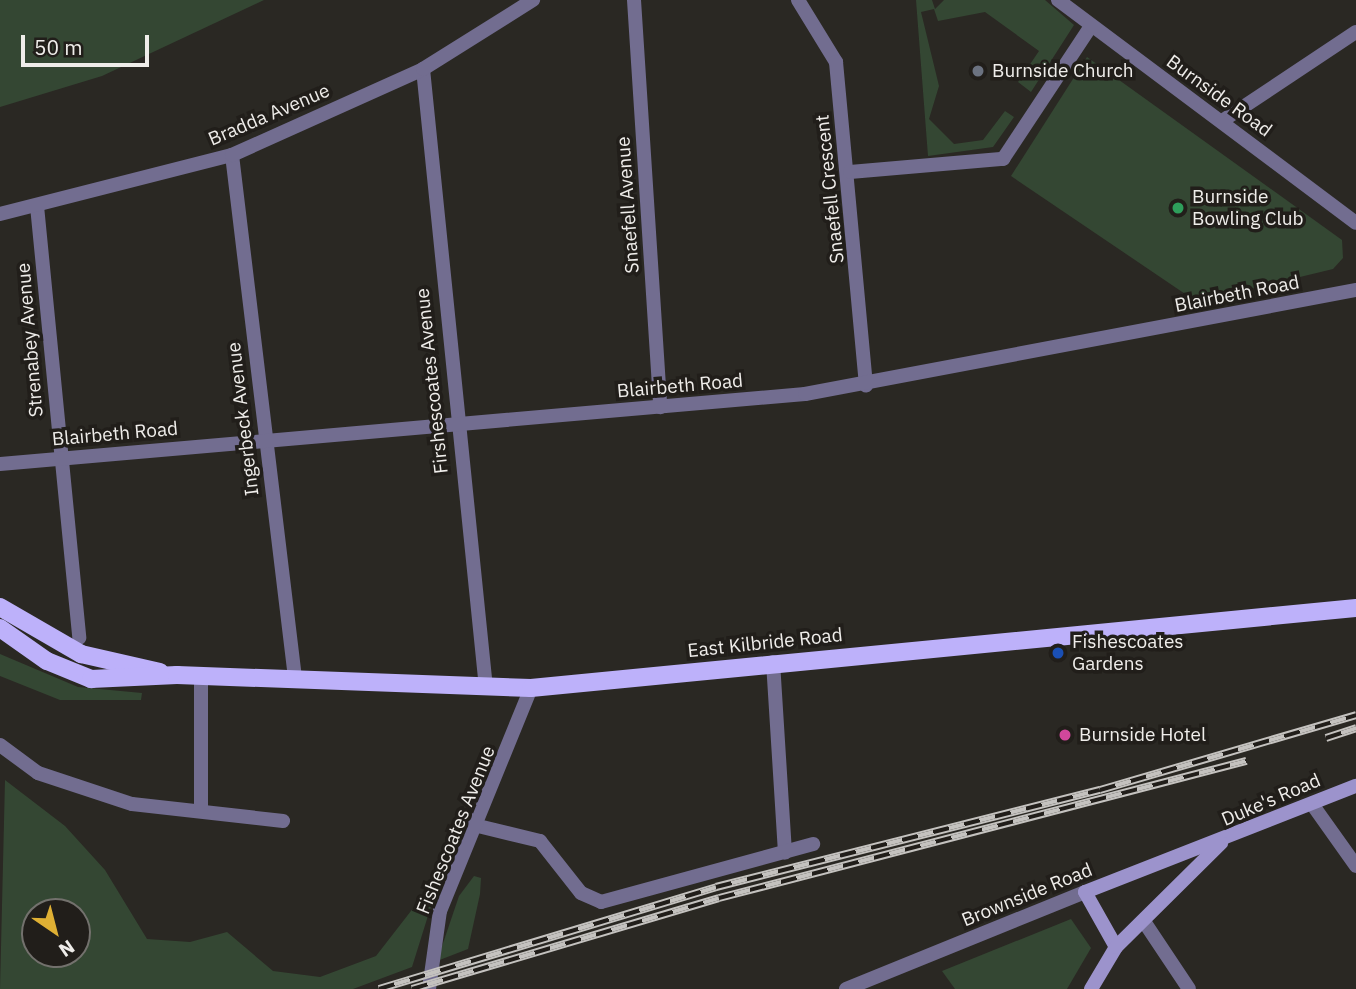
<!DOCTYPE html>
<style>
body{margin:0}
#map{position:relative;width:1356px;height:989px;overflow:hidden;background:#2a2823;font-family:"IBM Plex Sans",sans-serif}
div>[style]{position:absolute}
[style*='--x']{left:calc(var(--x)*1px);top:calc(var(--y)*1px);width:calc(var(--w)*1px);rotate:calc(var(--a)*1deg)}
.green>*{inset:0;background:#344733}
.minor>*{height:14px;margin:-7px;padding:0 7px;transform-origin:7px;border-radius:7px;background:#726d90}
.tertiary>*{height:14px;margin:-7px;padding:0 7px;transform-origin:7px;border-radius:7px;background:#726d90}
.secondary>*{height:14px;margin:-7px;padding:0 7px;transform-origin:7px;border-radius:7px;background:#9c93cc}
.primary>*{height:18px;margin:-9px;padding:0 9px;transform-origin:9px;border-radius:9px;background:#bdb1fa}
.rail>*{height:8px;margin-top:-4px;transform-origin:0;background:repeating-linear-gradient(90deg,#211e1a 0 16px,#c4c2bf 0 32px);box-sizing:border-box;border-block:2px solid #c4c2bf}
.dots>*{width:19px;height:19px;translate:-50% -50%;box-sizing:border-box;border:4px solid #211e1a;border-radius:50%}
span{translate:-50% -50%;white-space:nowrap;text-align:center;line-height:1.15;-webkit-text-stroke:7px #211e1a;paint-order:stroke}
.poi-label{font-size:19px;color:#efedea}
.left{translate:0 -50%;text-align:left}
.street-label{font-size:19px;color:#efedea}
.north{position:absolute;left:21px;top:898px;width:70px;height:70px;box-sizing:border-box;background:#211e1a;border:2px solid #73716d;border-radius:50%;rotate:145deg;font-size:19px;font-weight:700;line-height:28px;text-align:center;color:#efedea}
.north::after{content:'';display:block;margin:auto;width:24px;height:32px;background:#dfb034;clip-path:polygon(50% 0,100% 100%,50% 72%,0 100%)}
.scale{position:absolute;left:21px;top:35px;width:128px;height:32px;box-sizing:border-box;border:4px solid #efedea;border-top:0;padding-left:9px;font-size:21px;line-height:24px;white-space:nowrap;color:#efedea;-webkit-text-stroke:5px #211e1a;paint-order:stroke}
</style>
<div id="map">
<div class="green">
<i style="clip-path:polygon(0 0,264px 0,102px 76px,0 107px)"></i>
<i style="clip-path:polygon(916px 0,932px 0,935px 9px,944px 0,1045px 0,1074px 25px,1031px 92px,1018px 82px,1039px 51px,985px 12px,938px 21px,934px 9px,921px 12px,939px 86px,929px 119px,954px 144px,983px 140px,1005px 111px,1014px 117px,993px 147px,928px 156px)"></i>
<i style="clip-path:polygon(1087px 57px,1342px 240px,1343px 258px,1333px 269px,1197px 302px,1011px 176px)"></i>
<i style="clip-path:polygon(0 654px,78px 687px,142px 693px,141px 700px,60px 700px,0 676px)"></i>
<i style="clip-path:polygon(evenodd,5px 780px,65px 826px,105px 870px,147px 939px,190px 942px,227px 932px,273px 971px,320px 977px,376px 956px,442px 871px,412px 967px,353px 989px,0 989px,5px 780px,35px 912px,77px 912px,77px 954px,35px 954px,35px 912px)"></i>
<i style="clip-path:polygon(474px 876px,481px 878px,480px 894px,468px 949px,437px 961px,459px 896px)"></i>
<i style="clip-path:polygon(1071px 919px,1091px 948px,1067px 989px,955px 989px,942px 971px)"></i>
</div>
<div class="minor">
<i style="--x:634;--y:0;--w:408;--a:86.3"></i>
<i style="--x:798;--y:0;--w:73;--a:58.5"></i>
<i style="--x:836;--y:62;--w:325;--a:84.7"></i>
<i style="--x:423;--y:69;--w:622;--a:84.19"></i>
<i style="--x:1222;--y:121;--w:161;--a:-33.6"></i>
<i style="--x:232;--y:155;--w:527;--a:83.13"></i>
<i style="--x:850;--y:172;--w:154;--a:-4.9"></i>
<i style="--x:1003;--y:159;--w:159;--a:-56.5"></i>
<i style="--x:37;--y:206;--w:434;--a:84.4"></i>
<i style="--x:0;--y:214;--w:239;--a:-14.3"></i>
<i style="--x:232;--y:155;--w:209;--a:-24.2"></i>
<i style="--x:423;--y:69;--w:130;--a:-32.1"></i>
<i style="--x:773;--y:662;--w:191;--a:86.4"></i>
<i style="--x:0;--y:745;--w:47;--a:36.4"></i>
<i style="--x:38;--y:773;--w:99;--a:18.3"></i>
<i style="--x:132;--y:804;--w:152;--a:6.4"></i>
<i style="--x:1312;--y:804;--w:76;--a:54.6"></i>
<i style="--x:201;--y:810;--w:134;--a:-90"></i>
<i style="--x:474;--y:825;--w:68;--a:13.6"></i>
<i style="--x:540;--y:841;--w:66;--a:51.7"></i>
<i style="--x:581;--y:893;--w:22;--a:24"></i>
<i style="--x:601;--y:902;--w:220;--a:-15.3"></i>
<i style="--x:1145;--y:923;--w:79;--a:56.3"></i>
<i style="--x:429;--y:989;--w:79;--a:-82"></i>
<i style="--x:440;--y:911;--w:241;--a:-67.8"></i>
</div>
<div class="tertiary">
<i style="--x:1058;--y:0;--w:372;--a:36.8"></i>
<i style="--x:0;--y:464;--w:808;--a:-4.97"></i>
<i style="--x:805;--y:394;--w:561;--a:-10.69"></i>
<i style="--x:846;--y:989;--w:258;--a:-22.1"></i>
</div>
<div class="secondary">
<i style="--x:1116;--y:947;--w:63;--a:-119.4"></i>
<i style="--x:1085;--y:892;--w:291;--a:-21.4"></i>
<i style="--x:1091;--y:989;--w:49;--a:-59.2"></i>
<i style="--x:1116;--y:947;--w:148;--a:-44.7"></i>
</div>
<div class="primary">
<i style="--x:0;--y:607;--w:94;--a:30.1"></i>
<i style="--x:81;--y:654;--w:81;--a:12.8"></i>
<i style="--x:0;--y:628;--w:57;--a:35.1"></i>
<i style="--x:47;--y:661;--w:48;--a:22.2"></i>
<i style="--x:91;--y:679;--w:86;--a:-2.7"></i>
<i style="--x:177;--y:675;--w:354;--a:2.1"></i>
<i style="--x:531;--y:688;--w:829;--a:-5.54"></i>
</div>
<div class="rail">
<i style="--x:1326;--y:738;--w:32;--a:-18"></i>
<i style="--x:379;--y:989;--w:352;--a:-16.8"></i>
<i style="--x:716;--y:887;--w:396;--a:-14.2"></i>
<i style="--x:1100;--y:790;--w:267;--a:-16.3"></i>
<i style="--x:412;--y:989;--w:320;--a:-16.5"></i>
<i style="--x:719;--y:898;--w:545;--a:-14.57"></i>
</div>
<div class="dots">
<i style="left:978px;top:71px;background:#6b7280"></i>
<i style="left:1178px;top:208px;background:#2e9e5b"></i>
<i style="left:1058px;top:653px;background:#1a4fb4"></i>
<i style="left:1065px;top:735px;background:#d1479c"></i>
</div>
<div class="poi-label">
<span class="left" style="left:992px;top:71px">Burnside Church</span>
<span class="left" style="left:1192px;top:208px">Burnside<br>Bowling Club</span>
<span class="left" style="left:1072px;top:653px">Fishescoates<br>Gardens</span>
<span class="left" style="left:1079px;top:735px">Burnside Hotel</span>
</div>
<div class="street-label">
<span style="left:1219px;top:96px;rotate:36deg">Burnside Road</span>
<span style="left:269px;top:115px;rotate:-23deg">Bradda Avenue</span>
<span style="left:830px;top:189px;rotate:-96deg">Snaefell Crescent</span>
<span style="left:628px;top:205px;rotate:-94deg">Snaefell Avenue</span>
<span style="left:1237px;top:294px;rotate:-11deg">Blairbeth Road</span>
<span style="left:30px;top:340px;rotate:-95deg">Strenabey Avenue</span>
<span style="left:432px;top:381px;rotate:-96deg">Firshescoates Avenue</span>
<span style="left:680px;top:386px;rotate:-5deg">Blairbeth Road</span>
<span style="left:243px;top:419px;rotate:-97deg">Ingerbeck Avenue</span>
<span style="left:115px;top:434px;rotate:-5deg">Blairbeth Road</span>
<span style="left:765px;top:643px;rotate:-6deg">East Kilbride Road</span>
<span style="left:1271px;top:800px;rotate:-23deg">Duke's Road</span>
<span style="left:456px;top:830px;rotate:-68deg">Fishescoates Avenue</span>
<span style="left:1027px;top:895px;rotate:-22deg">Brownside Road</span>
</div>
<div class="north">N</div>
<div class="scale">50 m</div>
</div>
